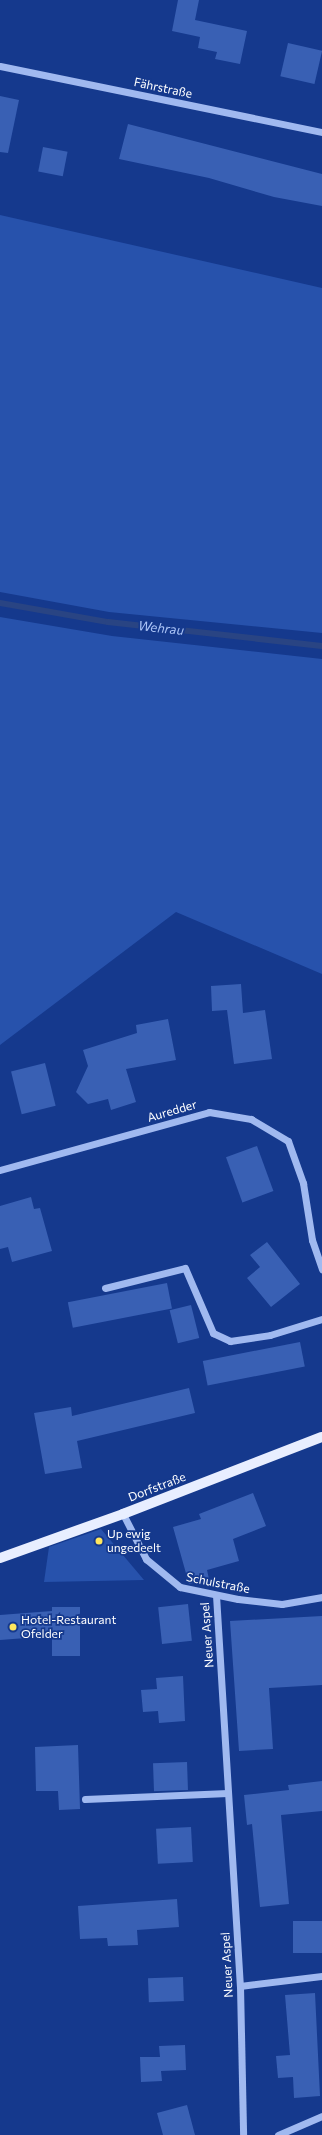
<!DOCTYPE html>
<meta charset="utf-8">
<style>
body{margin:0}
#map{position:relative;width:322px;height:2135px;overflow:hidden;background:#15398d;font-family:Commissioner,sans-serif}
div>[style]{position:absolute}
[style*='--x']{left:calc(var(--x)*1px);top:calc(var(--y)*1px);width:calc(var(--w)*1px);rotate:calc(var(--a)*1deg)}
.green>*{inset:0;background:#2752ac}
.stream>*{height:6px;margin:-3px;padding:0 3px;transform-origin:3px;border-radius:3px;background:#294483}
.building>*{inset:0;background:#3960b4;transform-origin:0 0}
.minor>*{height:7px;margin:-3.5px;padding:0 3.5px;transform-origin:3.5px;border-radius:3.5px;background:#a0b9f0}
.major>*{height:10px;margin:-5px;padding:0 5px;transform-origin:5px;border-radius:5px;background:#e8eeff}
.dots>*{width:11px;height:11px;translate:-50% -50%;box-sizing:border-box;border:2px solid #15398d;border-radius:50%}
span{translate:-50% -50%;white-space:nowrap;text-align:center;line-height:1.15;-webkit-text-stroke:3.5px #15398d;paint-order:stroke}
.street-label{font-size:12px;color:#fff}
.poi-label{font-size:12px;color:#fff}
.left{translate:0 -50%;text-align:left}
.water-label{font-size:13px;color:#abc4f7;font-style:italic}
</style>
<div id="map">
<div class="green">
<i style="clip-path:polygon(0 215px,322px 288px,322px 633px,109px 612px,0 592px)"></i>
<i style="clip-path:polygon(0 617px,112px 636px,322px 659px,322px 974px,176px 912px,0 1045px)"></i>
<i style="clip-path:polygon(101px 1529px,144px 1580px,44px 1582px,49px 1547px)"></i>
</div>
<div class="stream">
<i style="--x:0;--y:603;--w:110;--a:10"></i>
<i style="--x:108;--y:622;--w:215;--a:6.4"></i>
</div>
<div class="building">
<i style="clip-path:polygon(178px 0,199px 0,195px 20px,247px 31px,240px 64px,215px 59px,217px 52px,198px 48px,200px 37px,172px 31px)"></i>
<i style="left:288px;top:43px;width:35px;height:34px;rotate:13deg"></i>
<i style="clip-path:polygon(0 96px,19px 100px,8px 153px,0 152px)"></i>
<i style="clip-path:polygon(128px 124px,322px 174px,322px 206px,274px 197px,209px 178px,119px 159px)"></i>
<i style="left:43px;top:147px;width:25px;height:25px;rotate:11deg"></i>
<i style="clip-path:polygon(241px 984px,243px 1013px,265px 1010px,272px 1059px,234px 1064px,227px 1010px,212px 1011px,211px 986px)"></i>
<i style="clip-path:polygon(168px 1019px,176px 1060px,126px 1069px,136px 1102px,111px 1110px,108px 1099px,88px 1104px,76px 1092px,88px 1066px,83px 1050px,137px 1033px,136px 1025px)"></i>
<i style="left:45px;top:1063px;width:44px;height:35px;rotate:76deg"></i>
<i style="left:257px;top:1146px;width:48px;height:33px;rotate:70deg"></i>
<i style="clip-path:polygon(31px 1197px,34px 1209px,40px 1208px,52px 1251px,12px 1262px,8px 1247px,0 1249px,0 1206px)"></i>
<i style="clip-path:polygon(267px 1242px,300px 1284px,271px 1307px,247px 1278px,260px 1267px,250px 1255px)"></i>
<i style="left:167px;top:1283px;width:26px;height:101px;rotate:79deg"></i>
<i style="left:191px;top:1305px;width:34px;height:22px;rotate:76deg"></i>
<i style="left:300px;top:1342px;width:25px;height:99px;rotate:79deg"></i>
<i style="clip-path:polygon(189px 1388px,195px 1413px,77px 1441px,82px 1468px,45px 1474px,34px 1413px,71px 1407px,72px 1416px)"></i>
<i style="clip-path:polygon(253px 1493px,266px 1526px,233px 1539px,239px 1561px,207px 1570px,209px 1579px,189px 1584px,173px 1527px,201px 1519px,199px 1514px)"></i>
<i style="left:188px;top:1604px;width:37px;height:30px;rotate:84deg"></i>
<i style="clip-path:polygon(52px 1607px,80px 1607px,80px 1656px,52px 1656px,52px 1636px,0 1640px,0 1615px,52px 1611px)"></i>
<i style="clip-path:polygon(322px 1616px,322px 1685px,269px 1688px,273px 1749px,239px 1751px,230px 1621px)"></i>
<i style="clip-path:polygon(183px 1676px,185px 1721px,159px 1723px,158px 1711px,143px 1712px,141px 1690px,157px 1689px,156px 1678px)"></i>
<i style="clip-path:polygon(78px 1745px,80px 1809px,59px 1810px,58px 1791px,36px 1791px,35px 1747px)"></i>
<i style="left:187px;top:1762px;width:28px;height:34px;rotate:88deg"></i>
<i style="clip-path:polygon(322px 1781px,322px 1811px,281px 1815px,289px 1904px,260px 1907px,252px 1824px,247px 1825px,244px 1795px,289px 1790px,288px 1785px)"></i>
<i style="left:191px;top:1827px;width:35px;height:35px;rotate:87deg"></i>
<i style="clip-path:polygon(177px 1899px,179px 1927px,137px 1930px,138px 1945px,108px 1946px,107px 1938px,80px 1939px,78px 1906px)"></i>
<i style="left:322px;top:1921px;width:32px;height:29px;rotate:90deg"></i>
<i style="left:183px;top:1977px;width:24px;height:35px;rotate:88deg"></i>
<i style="clip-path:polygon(315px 1993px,320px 2096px,294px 2098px,293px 2077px,278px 2078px,276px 2056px,290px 2055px,285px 1995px)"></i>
<i style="clip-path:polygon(185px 2045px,186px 2070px,161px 2071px,162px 2081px,141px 2082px,140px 2057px,160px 2057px,159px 2046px)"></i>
<i style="clip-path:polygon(187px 2105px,195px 2135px,163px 2135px,157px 2113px)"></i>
</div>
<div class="minor">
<i style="--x:0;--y:66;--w:329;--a:11.6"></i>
<i style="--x:0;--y:1170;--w:217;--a:-15.5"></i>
<i style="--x:209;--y:1112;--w:43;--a:9.5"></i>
<i style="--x:251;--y:1119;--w:43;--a:30.7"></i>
<i style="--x:288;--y:1141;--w:45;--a:70.3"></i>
<i style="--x:303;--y:1183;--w:58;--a:81"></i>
<i style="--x:312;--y:1240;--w:31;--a:71"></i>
<i style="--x:105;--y:1288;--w:82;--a:-14"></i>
<i style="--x:185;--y:1268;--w:71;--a:66.7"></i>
<i style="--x:213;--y:1333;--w:19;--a:25"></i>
<i style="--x:230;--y:1341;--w:40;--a:-8.5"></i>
<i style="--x:270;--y:1335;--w:54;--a:-17.1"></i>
<i style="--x:123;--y:1514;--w:51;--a:62.9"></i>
<i style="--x:146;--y:1559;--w:44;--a:39.5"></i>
<i style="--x:180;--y:1587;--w:59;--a:11.7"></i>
<i style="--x:238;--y:1599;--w:44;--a:6.5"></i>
<i style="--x:282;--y:1604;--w:41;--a:-9.9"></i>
<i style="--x:216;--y:1595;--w:392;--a:86.5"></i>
<i style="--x:240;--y:1986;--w:149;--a:88.8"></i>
<i style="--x:85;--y:1799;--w:143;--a:-2.4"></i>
<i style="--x:240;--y:1986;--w:83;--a:-7"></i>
<i style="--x:278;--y:2135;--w:48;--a:-23.4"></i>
</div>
<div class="major">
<i style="--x:0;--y:1558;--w:131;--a:-19.7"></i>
<i style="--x:123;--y:1514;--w:213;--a:-21.2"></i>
</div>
<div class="dots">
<i style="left:99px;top:1541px;background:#ffe75e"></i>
<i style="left:13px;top:1627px;background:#ffe75e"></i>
</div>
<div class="street-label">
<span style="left:163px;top:88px;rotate:12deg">Fährstraße</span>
<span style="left:172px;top:1111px;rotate:-16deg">Auredder</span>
<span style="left:157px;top:1487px;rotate:-21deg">Dorfstraße</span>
<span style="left:218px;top:1583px;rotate:11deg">Schulstraße</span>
<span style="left:207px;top:1635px;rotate:-94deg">Neuer Aspel</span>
<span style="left:227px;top:1965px;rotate:-93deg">Neuer Aspel</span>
</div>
<div class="poi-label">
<span class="left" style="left:107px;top:1541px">Up ewig<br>ungedeelt</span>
<span class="left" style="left:21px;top:1627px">Hotel-Restaurant<br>Ofelder</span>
</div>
<div class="water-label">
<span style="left:161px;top:628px;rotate:6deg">Wehrau</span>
</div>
</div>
